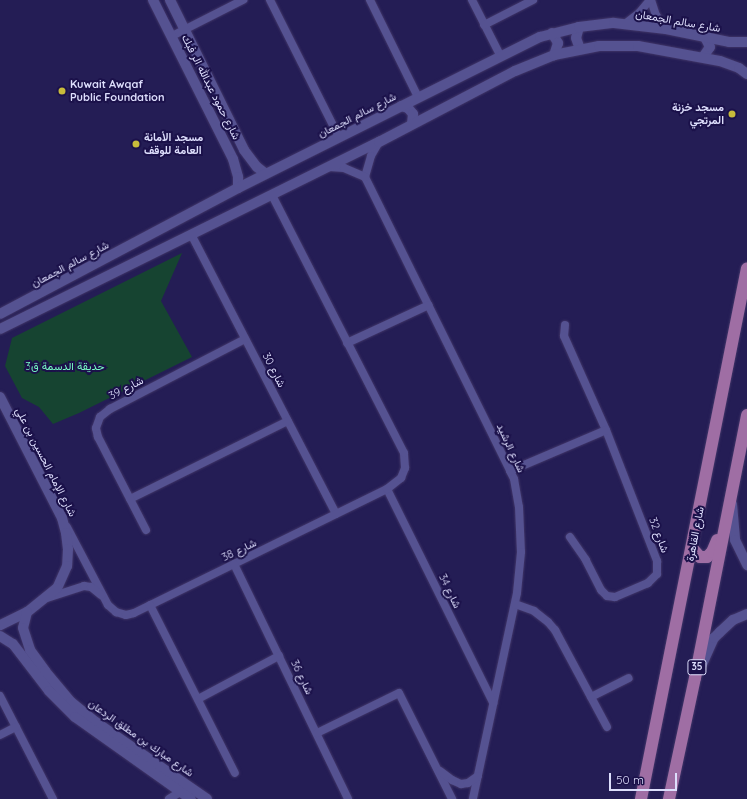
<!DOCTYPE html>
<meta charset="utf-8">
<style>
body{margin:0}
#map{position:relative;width:747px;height:799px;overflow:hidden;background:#241d55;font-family:Quicksand,Vazirmatn,sans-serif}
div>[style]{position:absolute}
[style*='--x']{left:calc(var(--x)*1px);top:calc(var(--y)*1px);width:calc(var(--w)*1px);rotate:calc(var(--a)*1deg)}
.green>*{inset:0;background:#164431}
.roads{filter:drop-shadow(0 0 1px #413668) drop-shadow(0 0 1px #413668)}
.minor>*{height:8px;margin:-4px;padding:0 4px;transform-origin:4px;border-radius:4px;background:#555291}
.tertiary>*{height:10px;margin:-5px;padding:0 5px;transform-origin:5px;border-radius:5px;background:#555291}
.primary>*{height:12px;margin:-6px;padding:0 6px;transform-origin:6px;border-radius:6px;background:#9f6ea4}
.dots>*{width:11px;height:11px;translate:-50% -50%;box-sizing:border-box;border:2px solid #1b114a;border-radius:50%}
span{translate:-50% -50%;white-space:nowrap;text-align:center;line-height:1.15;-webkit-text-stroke:4px #1b114a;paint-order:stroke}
.shield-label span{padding:1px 3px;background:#1b114a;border:1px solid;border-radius:3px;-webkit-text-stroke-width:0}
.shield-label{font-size:10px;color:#dddefc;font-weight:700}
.street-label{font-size:11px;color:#dddefc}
.poi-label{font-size:11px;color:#dddefc;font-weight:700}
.left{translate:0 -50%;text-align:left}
.right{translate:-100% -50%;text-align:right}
.park-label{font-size:11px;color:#79fdc5}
.scale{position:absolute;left:609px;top:773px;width:68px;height:18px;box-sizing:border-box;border:2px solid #dddefc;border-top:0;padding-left:5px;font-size:12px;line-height:14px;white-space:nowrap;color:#dddefc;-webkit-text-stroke:3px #1b114a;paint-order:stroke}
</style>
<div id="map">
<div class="green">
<i style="clip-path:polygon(182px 253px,161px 301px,192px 357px,79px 413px,53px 424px,39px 407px,22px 398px,5px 366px,12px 338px)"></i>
</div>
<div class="roads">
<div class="minor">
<i style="--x:270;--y:0;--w:153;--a:63.3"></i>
<i style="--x:370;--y:0;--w:108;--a:63.7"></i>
<i style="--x:472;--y:0;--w:62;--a:63"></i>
<i style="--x:651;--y:0;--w:16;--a:72"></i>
<i style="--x:656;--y:15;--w:17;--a:54"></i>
<i style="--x:625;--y:24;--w:18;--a:-38"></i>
<i style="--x:639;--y:13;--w:17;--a:-50"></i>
<i style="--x:484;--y:25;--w:55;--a:-27"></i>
<i style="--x:172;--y:36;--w:80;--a:-26.9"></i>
<i style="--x:379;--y:142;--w:16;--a:120"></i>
<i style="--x:371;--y:156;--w:22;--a:106"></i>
<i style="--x:365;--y:177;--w:328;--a:63.7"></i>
<i style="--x:510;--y:471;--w:9;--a:63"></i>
<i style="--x:514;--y:479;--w:28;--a:80"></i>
<i style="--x:519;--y:507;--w:45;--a:87.5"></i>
<i style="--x:521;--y:552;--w:41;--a:95.6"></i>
<i style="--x:517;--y:593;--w:211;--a:102.1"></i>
<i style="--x:329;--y:167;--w:15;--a:4"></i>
<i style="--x:344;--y:168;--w:23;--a:23"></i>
<i style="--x:192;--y:236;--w:313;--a:62.6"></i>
<i style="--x:565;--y:325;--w:11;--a:95"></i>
<i style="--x:564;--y:336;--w:103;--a:65.9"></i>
<i style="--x:606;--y:430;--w:141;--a:68.7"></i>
<i style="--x:657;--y:561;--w:13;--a:90"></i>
<i style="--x:657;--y:574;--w:13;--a:135"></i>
<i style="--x:648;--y:583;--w:36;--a:157"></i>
<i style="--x:615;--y:597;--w:8;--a:-173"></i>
<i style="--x:607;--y:596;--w:8;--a:-135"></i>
<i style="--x:601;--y:590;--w:34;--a:-117"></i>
<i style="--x:586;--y:560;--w:28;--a:-125"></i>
<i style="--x:347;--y:343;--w:90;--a:-24.9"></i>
<i style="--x:510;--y:471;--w:104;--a:-23.1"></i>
<i style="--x:387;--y:489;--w:239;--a:63.6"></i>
<i style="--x:130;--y:499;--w:176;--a:-26.3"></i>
<i style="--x:67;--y:527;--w:88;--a:62.3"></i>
<i style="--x:108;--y:605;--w:11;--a:41"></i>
<i style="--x:116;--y:612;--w:10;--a:17"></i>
<i style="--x:126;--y:615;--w:8;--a:-14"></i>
<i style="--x:134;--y:613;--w:282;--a:-26.1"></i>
<i style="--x:387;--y:489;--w:18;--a:-38"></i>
<i style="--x:401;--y:478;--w:11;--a:-68"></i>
<i style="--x:405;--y:468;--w:15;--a:-94"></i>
<i style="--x:404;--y:453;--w:290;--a:-117.1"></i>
<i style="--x:146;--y:530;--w:105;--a:-117.3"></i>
<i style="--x:98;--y:437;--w:9;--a:-103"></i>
<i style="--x:96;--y:428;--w:12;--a:-70"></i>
<i style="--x:100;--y:417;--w:13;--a:-39"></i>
<i style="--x:110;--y:409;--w:152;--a:-27.4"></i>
<i style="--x:234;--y:564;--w:261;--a:64.1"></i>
<i style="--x:47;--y:598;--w:39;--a:-18"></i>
<i style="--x:84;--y:586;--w:7;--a:8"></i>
<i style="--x:91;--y:587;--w:13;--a:39"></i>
<i style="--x:515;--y:604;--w:20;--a:20"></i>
<i style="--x:534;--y:611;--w:18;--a:38"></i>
<i style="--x:548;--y:622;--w:11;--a:49"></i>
<i style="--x:555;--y:630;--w:110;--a:61.8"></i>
<i style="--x:150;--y:605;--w:188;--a:63.2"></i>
<i style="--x:0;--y:696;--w:116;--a:62.8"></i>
<i style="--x:591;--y:697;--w:42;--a:-26.6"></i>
<i style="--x:198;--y:699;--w:92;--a:-28"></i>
<i style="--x:317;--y:733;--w:91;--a:-26"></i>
<i style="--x:399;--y:693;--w:119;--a:63.4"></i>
<i style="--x:0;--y:735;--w:18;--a:-27"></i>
<i style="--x:440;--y:771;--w:15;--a:37"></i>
<i style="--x:452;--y:780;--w:10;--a:24"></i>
<i style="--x:461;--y:784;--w:7;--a:-8"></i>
<i style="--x:468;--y:783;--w:12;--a:-35"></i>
<i style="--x:169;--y:799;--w:19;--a:-32"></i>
</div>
<div class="tertiary">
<i style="--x:153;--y:0;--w:178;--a:63.3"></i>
<i style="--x:233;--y:159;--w:19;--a:74"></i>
<i style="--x:238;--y:177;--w:11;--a:90"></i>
<i style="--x:170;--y:0;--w:167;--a:63.7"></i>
<i style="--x:244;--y:150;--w:21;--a:53"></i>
<i style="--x:257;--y:167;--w:11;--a:38"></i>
<i style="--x:579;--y:27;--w:11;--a:105"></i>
<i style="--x:576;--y:38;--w:12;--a:70"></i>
<i style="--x:552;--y:33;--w:12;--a:59"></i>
<i style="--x:558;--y:43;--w:13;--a:108"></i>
<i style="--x:703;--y:57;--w:12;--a:-55"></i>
<i style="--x:710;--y:47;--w:11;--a:-117"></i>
<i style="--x:401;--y:106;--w:7;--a:16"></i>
<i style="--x:408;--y:108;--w:8;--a:50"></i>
<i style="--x:413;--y:114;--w:10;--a:96"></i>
<i style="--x:0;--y:314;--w:269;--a:-27.9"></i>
<i style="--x:238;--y:188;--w:338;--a:-26.6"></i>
<i style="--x:540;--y:37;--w:40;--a:-14.4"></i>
<i style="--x:579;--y:27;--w:35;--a:-7"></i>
<i style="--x:614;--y:23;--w:52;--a:6.6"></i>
<i style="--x:666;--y:29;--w:64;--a:11.7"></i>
<i style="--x:729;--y:42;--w:18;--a:0"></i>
<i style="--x:0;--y:329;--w:423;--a:-26.3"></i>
<i style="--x:379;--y:142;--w:153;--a:-27.6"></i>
<i style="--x:515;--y:71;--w:42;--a:-22.3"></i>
<i style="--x:554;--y:55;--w:46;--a:-11.3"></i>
<i style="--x:599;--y:46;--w:39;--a:0"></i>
<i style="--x:638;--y:46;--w:83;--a:10.4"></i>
<i style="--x:720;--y:61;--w:20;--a:20"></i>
<i style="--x:739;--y:68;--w:10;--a:37"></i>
<i style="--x:0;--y:397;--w:136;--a:62.9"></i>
<i style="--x:62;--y:518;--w:16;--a:75"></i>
<i style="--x:66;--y:533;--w:16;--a:83"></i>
<i style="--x:68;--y:549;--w:17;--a:93"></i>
<i style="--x:67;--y:566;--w:24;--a:114"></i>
<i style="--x:57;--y:588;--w:38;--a:141"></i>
<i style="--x:27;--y:612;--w:30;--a:154"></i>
<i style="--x:732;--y:504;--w:36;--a:85"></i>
<i style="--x:735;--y:540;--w:28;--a:64"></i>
<i style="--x:27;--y:612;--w:16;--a:104"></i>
<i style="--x:23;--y:628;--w:23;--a:72"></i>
<i style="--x:30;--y:650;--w:26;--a:54"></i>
<i style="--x:45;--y:671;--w:40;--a:50"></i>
<i style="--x:71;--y:702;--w:32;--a:39"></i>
<i style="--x:96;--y:722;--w:135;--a:34.7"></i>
<i style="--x:0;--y:636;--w:15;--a:32"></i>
<i style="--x:13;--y:644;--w:59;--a:52.5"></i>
<i style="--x:49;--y:691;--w:37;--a:45"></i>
<i style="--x:75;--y:717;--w:142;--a:35.3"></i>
<i style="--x:700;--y:669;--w:34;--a:-66"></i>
<i style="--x:714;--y:638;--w:8;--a:-45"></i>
<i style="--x:720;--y:632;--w:18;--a:-43"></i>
<i style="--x:733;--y:620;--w:15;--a:-23"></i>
</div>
<div class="primary">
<i style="--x:692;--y:548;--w:12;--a:48"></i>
<i style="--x:700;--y:557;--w:7;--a:0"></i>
<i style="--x:707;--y:557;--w:7;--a:-45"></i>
<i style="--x:712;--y:552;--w:13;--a:-67"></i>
<i style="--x:641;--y:799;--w:541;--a:-78.71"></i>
<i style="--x:669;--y:799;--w:124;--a:-77.9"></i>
<i style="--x:695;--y:678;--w:268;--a:-78.8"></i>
</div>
</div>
<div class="dots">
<i style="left:62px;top:91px;background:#c8bb3b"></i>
<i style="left:732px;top:114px;background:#c8bb3b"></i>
<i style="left:136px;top:144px;background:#c8bb3b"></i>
</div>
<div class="shield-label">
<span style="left:697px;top:667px">35</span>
</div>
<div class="street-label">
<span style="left:678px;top:21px;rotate:10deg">شارع سالم الجمعان</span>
<span style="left:211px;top:87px;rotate:63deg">شارع حمود عبدالله الر فبك</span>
<span style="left:357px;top:115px;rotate:-27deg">شارع سالم الجمعان</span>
<span style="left:70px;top:264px;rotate:-28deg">شارع سالم الجمعان</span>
<span style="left:274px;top:370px;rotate:63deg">شارع 30</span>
<span style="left:126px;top:388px;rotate:-27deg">شارع 39</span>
<span style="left:511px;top:448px;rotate:65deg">شارع الرشيد</span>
<span style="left:46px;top:462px;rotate:63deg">شارع الإمام الحسين بن علي</span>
<span style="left:695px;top:534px;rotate:-79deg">شارع القاهرة</span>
<span style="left:659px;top:535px;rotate:69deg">شارع 32</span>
<span style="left:239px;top:550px;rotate:-26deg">شارع 38</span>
<span style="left:450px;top:591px;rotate:64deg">شارع 34</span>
<span style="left:302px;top:677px;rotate:64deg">شارع 36</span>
<span style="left:141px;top:738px;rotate:35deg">شارع مبارك بن مطلق الردعان</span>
</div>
<div class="poi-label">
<span class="left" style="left:70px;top:91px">Kuwait Awqaf<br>Public Foundation</span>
<span class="right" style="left:724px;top:114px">مسجد خزنة<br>المرتجي</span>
<span class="left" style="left:144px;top:144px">مسجد الأمانة<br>العامة للوقف</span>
</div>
<div class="park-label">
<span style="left:65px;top:366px">حديقة الدسمة ق3</span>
</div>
<div class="scale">50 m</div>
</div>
